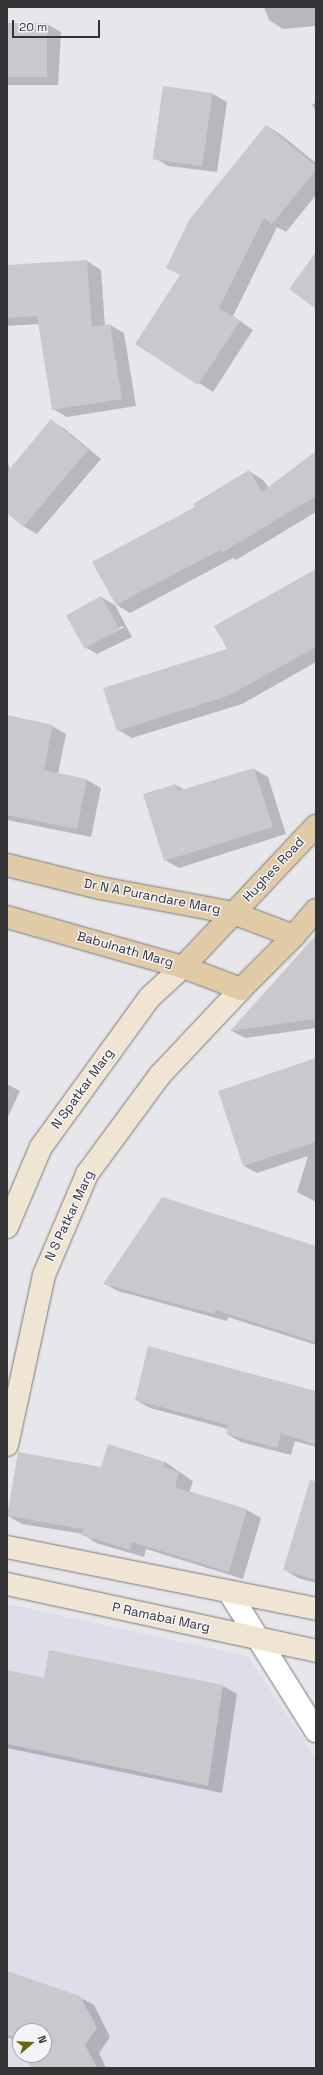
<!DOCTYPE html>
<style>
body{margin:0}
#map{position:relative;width:323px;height:2075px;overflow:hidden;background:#e7e7eb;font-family:"Space Grotesk",sans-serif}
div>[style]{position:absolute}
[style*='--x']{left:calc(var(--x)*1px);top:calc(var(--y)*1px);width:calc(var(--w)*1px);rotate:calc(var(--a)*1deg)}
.built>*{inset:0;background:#dedeea}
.shadow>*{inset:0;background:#0003}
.building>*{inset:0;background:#c9c9cd;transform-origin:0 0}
.roads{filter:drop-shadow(0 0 1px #78797c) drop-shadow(0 0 1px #78797c)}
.street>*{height:22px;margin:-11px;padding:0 11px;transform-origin:11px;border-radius:11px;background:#fff}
.secondary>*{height:22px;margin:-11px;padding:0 11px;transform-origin:11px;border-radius:11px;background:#f0e5d3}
.primary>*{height:22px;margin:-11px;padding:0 11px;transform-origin:11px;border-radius:11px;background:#e0cba6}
span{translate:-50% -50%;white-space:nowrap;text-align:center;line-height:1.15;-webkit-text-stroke:3px #f4f4f8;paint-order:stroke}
.street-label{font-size:13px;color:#333335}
.frame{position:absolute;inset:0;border:8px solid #333335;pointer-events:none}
.north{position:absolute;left:12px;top:2023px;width:40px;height:40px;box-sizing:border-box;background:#f4f4f8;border:1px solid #a7a7aa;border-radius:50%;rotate:71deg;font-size:11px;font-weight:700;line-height:16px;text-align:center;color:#333335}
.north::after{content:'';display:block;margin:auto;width:14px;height:18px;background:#686a0a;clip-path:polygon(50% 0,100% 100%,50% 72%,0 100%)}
.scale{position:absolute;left:12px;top:20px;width:88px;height:18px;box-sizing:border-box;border:2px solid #333335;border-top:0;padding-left:5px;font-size:12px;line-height:14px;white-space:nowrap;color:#333335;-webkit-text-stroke:3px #f4f4f8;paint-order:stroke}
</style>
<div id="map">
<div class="built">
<i style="clip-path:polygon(evenodd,7px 1604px,248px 1656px,316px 1759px,316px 2068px,7px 2068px,7px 1604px,20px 2031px,44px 2031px,44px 2055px,20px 2055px,20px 2031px)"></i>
</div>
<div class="shadow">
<i style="clip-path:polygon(264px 7px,316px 7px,316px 26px,283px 29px,269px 20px)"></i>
<i style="clip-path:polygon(7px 24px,47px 24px,61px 32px,58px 85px,7px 85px)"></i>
<i style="clip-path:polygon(213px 94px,227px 102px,217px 172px,168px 166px,155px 158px)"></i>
<i style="clip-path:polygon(316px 102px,316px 111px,312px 105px)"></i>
<i style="clip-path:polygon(267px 126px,280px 134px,316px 163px,316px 195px,286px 232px,277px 227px,233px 316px,253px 330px,213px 392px,137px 343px,180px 275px)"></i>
<i style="clip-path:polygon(87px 261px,101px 270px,105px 326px,110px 325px,124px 333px,136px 406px,67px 417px,53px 409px,40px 324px,7px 326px,7px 266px)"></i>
<i style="clip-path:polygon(51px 421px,65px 429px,101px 459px,37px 534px,23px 526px,7px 512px,7px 459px,10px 470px)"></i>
<i style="clip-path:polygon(316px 452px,316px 512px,236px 560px,233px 558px,130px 613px,117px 605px,196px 508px,249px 471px,263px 480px,269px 488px)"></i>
<i style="clip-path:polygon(316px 570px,316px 662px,242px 704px,132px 738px,118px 730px,229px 650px)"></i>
<i style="clip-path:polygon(evenodd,101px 597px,115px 605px,132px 637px,97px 654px,83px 646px,101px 597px,123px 626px,124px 627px,90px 645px,90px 642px,123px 626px)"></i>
<i style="clip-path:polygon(7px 719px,52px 726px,66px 734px,58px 774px,87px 780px,101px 788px,91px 837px,7px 820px)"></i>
<i style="clip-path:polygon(254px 769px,268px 777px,286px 834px,179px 868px,165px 860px,176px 785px,185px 790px)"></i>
<i style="clip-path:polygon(316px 945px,316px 1028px,245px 1038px,232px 1031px)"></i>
<i style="clip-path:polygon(316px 1059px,316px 1202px,297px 1192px,308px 1156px,257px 1173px,244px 1166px,220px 1091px)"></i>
<i style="clip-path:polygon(7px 1084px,20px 1091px,7px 1119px)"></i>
<i style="clip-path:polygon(316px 1247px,316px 1345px,228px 1317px,227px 1321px,118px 1291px,105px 1284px)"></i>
<i style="clip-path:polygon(316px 1393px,316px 1447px,295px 1441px,291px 1455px,241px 1442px,227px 1434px,228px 1429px,150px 1408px,136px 1400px)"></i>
<i style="clip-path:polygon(165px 1462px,193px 1481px,189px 1493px,247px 1510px,261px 1518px,243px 1579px,146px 1549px,144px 1557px,96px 1543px,83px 1534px,22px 1524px,8px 1516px,102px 1468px)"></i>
<i style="clip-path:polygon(316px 1500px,316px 1583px,298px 1578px,285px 1570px)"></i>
<i style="clip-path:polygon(7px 1671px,44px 1679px,223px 1686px,237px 1694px,222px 1793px,7px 1748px)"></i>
<i style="clip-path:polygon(7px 1973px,79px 1997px,94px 2005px,110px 2037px,99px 2053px,106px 2068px,32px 2068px,25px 2055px,44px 2055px,44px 2031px,20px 2031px,20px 2045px,18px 2041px,7px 2037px)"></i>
</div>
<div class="building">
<i style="left:7px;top:23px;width:40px;height:54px"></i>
<i style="left:163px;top:86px;width:50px;height:74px;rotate:8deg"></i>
<i style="clip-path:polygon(266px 125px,316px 166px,316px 170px,272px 224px,264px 218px,219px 308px,240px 321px,198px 385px,135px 344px,180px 275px,166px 268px,189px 220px)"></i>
<i style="clip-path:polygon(316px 252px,316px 309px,289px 289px)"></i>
<i style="clip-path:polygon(87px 260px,92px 327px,110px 324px,122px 399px,52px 410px,37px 316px,7px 318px,7px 265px)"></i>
<i style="clip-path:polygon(51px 419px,88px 450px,23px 527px,7px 513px,7px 472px)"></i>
<i style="clip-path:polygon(316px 451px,316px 496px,222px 553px,220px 550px,116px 605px,92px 562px,195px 507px,193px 504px,249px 470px,262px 492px)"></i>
<i style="clip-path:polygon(316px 569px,316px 647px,228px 696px,117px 731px,103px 688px,227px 649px,214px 626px)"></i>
<i style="left:101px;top:596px;width:38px;height:40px;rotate:61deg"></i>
<i style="clip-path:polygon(7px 715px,53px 725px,44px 770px,87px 779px,77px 829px,7px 815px)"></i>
<i style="clip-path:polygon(254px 768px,273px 827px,164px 861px,143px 794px,176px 784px,178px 791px)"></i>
<i style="clip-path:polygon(316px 935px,316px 1019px,230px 1031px)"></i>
<i style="clip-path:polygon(316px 1058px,316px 1142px,243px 1166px,218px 1091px)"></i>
<i style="clip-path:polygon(162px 1197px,316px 1246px,316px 1342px,215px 1310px,214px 1314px,103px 1284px)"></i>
<i style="clip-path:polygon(148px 1346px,316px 1391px,316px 1445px,281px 1433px,277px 1448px,226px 1434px,228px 1425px,135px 1400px)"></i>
<i style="clip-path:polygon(108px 1444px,165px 1462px,163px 1467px,179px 1472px,175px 1487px,247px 1509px,229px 1572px,132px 1542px,130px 1550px,81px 1535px,83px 1529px,7px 1516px,18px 1452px,101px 1467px)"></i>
<i style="clip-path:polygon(310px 1480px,316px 1481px,316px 1580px,283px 1570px)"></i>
<i style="clip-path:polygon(49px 1650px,223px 1685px,208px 1786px,7px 1744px,7px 1670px,44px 1678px)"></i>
<i style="clip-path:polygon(7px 1971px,80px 1996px,97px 2028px,85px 2045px,97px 2068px,31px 2068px,24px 2055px,44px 2055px,44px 2031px,20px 2031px,20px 2047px,16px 2038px,7px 2035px)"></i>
</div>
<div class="roads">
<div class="street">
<i style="--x:229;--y:1592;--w:164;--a:58"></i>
</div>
<div class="secondary">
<i style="--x:7;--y:1227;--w:87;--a:-67"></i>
<i style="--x:41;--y:1147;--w:185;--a:-54"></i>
<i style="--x:150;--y:997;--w:45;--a:-42.3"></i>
<i style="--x:7;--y:1445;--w:174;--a:-77.7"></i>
<i style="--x:44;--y:1275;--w:110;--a:-66.9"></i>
<i style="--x:87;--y:1174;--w:123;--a:-53.6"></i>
<i style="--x:160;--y:1075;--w:118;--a:-46.7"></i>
<i style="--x:7;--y:1547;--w:315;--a:11.3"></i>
<i style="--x:7;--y:1584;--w:316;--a:12.2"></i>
</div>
<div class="primary">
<i style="--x:7;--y:865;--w:96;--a:13.9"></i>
<i style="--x:100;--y:888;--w:135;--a:10.6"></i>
<i style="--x:233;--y:913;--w:65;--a:20.7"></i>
<i style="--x:7;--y:917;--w:183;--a:15.9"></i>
<i style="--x:183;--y:967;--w:62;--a:20.8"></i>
<i style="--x:241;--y:989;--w:75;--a:-45"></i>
<i style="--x:294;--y:936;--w:34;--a:-50"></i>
<i style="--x:183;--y:967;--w:194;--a:-46.7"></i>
</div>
</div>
<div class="street-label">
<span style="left:274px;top:870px;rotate:-47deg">Hughes Road</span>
<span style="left:152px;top:897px;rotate:11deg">Dr N A Purandare Marg</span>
<span style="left:125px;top:950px;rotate:16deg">Babulnath Marg</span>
<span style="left:83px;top:1089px;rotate:-54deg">N Spatkar Marg</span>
<span style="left:70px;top:1216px;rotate:-65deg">N S Patkar Marg</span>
<span style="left:161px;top:1618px;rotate:12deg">P Ramabai Marg</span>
</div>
<div class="frame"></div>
<div class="north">N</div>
<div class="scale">20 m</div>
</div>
